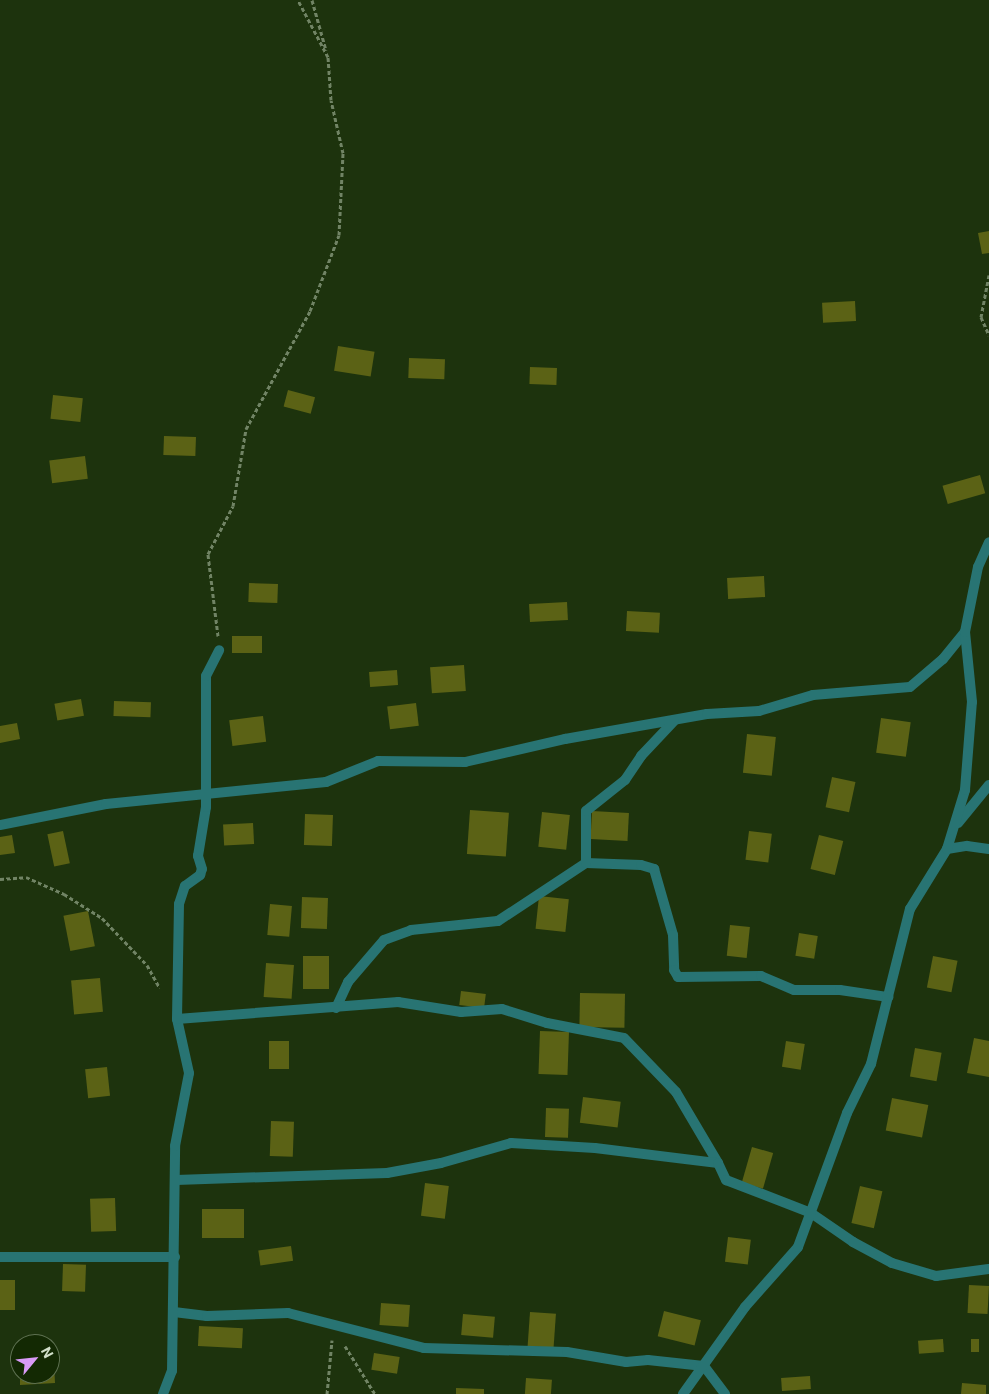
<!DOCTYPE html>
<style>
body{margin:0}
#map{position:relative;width:989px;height:1394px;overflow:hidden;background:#1d330d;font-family:Roboto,sans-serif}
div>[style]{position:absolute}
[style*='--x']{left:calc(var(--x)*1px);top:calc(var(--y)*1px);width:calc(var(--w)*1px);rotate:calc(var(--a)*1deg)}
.building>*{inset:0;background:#5b6215;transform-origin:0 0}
.path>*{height:3px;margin-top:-1.5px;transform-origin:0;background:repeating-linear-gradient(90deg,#718465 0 4px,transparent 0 6.5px)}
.street>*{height:10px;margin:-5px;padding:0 5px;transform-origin:5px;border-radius:5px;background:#287473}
span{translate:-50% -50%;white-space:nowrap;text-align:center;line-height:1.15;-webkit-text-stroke:4px #132903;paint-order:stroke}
.north{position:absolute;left:10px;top:1334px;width:50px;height:50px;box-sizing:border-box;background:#132903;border:1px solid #5f7252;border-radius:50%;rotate:62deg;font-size:14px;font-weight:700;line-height:20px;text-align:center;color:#d1dfc9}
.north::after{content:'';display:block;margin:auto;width:18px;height:22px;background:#d99af7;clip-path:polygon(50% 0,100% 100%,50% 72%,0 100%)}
</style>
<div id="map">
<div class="building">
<i style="clip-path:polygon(989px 231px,989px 253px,982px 254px,978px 233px)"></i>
<i style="left:855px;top:301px;width:20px;height:33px;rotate:87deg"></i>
<i style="left:338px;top:346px;width:37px;height:25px;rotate:9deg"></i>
<i style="left:409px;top:358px;width:36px;height:20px;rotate:2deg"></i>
<i style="left:530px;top:367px;width:27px;height:17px;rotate:2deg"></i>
<i style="left:288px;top:390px;width:28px;height:17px;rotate:15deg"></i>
<i style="left:53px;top:395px;width:30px;height:24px;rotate:6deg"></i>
<i style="left:164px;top:436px;width:32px;height:19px;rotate:2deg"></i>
<i style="left:85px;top:456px;width:23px;height:36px;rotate:83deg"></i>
<i style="left:980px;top:475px;width:19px;height:39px;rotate:74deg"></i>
<i style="left:764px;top:576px;width:21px;height:37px;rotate:87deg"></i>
<i style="left:249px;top:583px;width:29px;height:19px;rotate:2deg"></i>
<i style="left:567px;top:602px;width:18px;height:38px;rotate:87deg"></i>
<i style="left:627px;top:611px;width:33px;height:20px;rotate:3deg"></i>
<i style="left:262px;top:636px;width:17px;height:30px;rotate:90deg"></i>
<i style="left:464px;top:665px;width:26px;height:34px;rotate:86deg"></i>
<i style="left:397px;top:670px;width:15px;height:28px;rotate:86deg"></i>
<i style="left:81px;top:699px;width:17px;height:27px;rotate:80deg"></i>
<i style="left:114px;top:701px;width:37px;height:15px;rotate:2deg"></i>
<i style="left:416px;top:703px;width:23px;height:29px;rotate:83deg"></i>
<i style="left:263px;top:716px;width:26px;height:34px;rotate:83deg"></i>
<i style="left:881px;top:718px;width:30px;height:35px;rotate:8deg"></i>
<i style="clip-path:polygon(17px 723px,20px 739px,0 743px,0 726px)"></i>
<i style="left:747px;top:734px;width:29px;height:39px;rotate:6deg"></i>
<i style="left:832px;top:777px;width:24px;height:31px;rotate:12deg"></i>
<i style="left:470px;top:810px;width:39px;height:44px;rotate:4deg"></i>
<i style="left:592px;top:811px;width:37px;height:28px;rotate:3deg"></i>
<i style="left:542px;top:812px;width:28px;height:35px;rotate:6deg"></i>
<i style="left:305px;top:814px;width:28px;height:31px;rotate:2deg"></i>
<i style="left:253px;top:823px;width:21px;height:30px;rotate:87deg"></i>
<i style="left:63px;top:831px;width:33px;height:16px;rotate:78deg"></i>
<i style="left:749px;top:831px;width:23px;height:29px;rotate:7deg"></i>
<i style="clip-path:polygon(12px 835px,15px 853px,0 855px,0 837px)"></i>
<i style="left:819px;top:835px;width:25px;height:35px;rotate:14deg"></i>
<i style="left:539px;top:896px;width:30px;height:33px;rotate:6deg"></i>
<i style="left:302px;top:897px;width:26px;height:31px;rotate:2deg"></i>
<i style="left:270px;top:904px;width:22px;height:31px;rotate:5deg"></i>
<i style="left:88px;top:911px;width:36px;height:25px;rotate:79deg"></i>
<i style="left:730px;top:925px;width:20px;height:31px;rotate:6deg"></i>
<i style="left:799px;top:933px;width:19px;height:23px;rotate:9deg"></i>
<i style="left:329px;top:956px;width:33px;height:26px;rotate:90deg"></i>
<i style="left:933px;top:956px;width:25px;height:32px;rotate:11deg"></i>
<i style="left:266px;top:963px;width:28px;height:34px;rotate:4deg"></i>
<i style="left:100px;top:978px;width:34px;height:29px;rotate:85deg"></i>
<i style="left:461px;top:991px;width:25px;height:14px;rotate:7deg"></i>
<i style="left:580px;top:993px;width:45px;height:34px;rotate:1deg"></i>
<i style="left:540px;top:1031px;width:29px;height:43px;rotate:2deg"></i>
<i style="clip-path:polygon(974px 1038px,989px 1041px,989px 1077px,967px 1073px)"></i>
<i style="left:269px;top:1041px;width:20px;height:28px"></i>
<i style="left:786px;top:1041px;width:19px;height:26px;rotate:9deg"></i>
<i style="left:915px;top:1048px;width:27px;height:29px;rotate:10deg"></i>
<i style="left:107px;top:1067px;width:29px;height:22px;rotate:84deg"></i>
<i style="left:583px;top:1097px;width:38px;height:26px;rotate:7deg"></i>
<i style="left:892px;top:1098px;width:37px;height:33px;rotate:11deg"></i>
<i style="left:546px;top:1108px;width:23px;height:29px;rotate:2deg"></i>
<i style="left:271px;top:1121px;width:23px;height:35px;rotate:2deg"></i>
<i style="left:752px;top:1147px;width:22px;height:37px;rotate:16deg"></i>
<i style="left:425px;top:1183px;width:24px;height:33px;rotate:7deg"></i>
<i style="left:860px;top:1186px;width:23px;height:38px;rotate:13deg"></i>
<i style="left:115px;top:1198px;width:33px;height:25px;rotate:88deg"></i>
<i style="left:202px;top:1209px;width:42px;height:29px"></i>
<i style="left:728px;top:1237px;width:23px;height:25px;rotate:7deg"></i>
<i style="left:291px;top:1246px;width:15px;height:33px;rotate:82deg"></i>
<i style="left:63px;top:1264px;width:23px;height:27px;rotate:2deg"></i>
<i style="left:0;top:1280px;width:15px;height:30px"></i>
<i style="left:969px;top:1285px;width:20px;height:28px;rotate:3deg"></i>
<i style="left:381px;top:1303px;width:29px;height:22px;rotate:4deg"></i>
<i style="left:664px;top:1311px;width:38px;height:26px;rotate:14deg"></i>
<i style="left:530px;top:1312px;width:26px;height:34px;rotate:4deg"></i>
<i style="left:463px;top:1314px;width:32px;height:21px;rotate:5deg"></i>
<i style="left:199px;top:1326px;width:44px;height:20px;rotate:3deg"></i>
<i style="left:943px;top:1339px;width:13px;height:25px;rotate:86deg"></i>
<i style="left:971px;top:1339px;width:8px;height:13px"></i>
<i style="left:374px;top:1353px;width:26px;height:17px;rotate:9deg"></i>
<i style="clip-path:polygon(50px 1363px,54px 1363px,55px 1383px,20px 1385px,20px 1374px,50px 1374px)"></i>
<i style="left:810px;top:1376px;width:13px;height:29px;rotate:86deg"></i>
<i style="left:526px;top:1378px;width:26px;height:16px;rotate:4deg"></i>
<i style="clip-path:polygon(962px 1383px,986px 1385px,986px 1394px,961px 1394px)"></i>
<i style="clip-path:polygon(456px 1388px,484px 1389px,484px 1394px,456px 1394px)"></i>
</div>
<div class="path">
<i style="--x:312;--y:0;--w:52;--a:74.4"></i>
<i style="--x:989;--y:275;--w:43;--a:100.8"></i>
<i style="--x:981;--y:317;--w:20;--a:66"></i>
<i style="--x:218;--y:636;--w:83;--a:-97"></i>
<i style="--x:208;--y:554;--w:54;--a:-62.5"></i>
<i style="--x:233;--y:506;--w:78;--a:-80.4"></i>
<i style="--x:246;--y:429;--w:134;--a:-61.5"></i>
<i style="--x:310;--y:311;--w:81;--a:-69.1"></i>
<i style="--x:339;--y:235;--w:82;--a:-87.2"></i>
<i style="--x:343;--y:153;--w:54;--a:-102.8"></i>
<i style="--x:331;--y:100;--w:43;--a:-94"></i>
<i style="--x:328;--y:57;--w:64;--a:-117.8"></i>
<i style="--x:0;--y:879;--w:26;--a:-4"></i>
<i style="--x:26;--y:877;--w:42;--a:24.1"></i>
<i style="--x:64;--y:894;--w:45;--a:32.3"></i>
<i style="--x:102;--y:918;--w:65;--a:46.2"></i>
<i style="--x:147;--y:965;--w:26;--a:61"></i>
<i style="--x:345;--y:1346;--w:57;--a:58"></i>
<i style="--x:327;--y:1394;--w:54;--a:-84.7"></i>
</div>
<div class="street">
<i style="--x:958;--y:823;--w:49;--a:-50.8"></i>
<i style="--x:0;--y:825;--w:108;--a:-11.2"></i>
<i style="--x:106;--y:804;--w:221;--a:-5.7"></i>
<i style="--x:326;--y:782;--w:56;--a:-22"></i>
<i style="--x:378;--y:761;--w:87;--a:0.7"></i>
<i style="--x:465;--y:762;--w:103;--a:-13"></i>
<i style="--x:565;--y:739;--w:144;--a:-10"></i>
<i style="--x:707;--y:714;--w:52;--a:-3.3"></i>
<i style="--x:759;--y:711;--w:56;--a:-16.5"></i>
<i style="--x:813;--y:695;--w:97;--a:-4.7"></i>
<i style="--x:910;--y:687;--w:43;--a:-40.3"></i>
<i style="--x:943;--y:659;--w:35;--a:-51"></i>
<i style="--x:947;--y:849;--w:20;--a:-9"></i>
<i style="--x:967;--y:846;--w:22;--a:8"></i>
<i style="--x:586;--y:863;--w:55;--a:2.1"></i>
<i style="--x:641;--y:865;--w:14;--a:17"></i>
<i style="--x:654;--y:869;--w:69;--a:73.9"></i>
<i style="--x:673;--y:935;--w:35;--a:88"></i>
<i style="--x:674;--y:970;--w:8;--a:60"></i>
<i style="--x:678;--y:977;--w:83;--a:-0.7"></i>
<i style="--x:761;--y:976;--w:36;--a:23"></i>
<i style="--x:794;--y:990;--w:46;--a:0"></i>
<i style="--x:840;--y:990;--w:49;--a:8.3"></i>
<i style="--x:336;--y:1008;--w:29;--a:-65"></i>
<i style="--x:348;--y:982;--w:55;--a:-49.4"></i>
<i style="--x:384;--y:940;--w:29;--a:-20"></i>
<i style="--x:411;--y:930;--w:87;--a:-5.9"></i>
<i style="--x:498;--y:921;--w:105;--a:-33.4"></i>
<i style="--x:586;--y:863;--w:52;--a:-90"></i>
<i style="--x:586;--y:811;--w:50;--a:-38.5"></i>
<i style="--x:625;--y:780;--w:29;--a:-56"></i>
<i style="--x:641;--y:756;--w:48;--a:-46.7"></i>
<i style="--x:177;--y:1019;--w:222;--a:-4.4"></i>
<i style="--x:398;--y:1002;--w:64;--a:9"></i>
<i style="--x:461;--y:1012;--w:41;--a:-4.2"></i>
<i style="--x:502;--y:1009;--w:47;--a:17.3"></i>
<i style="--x:547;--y:1023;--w:78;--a:11"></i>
<i style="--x:624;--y:1038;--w:75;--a:46.1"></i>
<i style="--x:676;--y:1092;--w:82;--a:59.4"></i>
<i style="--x:176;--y:1180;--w:211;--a:-1.9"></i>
<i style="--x:387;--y:1173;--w:55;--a:-10.5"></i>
<i style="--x:441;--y:1163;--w:73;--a:-15.9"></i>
<i style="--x:511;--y:1143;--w:84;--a:3.4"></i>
<i style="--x:595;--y:1148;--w:124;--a:7"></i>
<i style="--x:718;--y:1163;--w:19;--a:65"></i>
<i style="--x:726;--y:1180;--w:91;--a:21.2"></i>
<i style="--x:811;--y:1213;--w:51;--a:34.6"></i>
<i style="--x:853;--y:1242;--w:44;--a:28.3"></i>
<i style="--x:892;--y:1263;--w:46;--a:16.5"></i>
<i style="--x:936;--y:1276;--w:53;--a:-7.5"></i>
<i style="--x:0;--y:1257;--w:175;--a:0"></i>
<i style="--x:174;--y:1312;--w:33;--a:7"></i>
<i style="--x:207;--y:1316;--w:81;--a:-2.1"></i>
<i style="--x:288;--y:1313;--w:140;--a:14.4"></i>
<i style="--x:424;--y:1348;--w:143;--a:1.6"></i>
<i style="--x:567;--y:1352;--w:60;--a:9.6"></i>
<i style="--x:626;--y:1362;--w:22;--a:-5"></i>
<i style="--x:648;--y:1360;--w:56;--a:6.1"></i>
<i style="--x:704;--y:1366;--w:35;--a:53"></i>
<i style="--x:163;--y:1394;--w:25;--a:-69"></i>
<i style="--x:172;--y:1371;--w:225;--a:-89.2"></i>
<i style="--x:175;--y:1146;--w:74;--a:-79.1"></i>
<i style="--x:189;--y:1073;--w:55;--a:-102.5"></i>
<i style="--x:177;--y:1019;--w:115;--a:-89"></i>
<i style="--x:179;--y:904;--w:19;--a:-72"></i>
<i style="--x:185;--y:886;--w:19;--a:-36"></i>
<i style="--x:200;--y:875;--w:6;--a:-72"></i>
<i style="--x:202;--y:869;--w:14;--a:-107"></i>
<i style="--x:198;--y:856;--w:50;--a:-80.7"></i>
<i style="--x:206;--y:807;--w:131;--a:-90"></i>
<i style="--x:206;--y:676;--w:29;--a:-63"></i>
<i style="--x:683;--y:1394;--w:107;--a:-54.5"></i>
<i style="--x:745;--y:1307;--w:80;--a:-48.5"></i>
<i style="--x:798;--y:1247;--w:143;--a:-69.9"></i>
<i style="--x:847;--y:1113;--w:55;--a:-63.9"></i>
<i style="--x:871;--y:1064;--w:160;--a:-75.9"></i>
<i style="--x:910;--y:909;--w:70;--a:-58.3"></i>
<i style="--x:947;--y:849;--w:62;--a:-73"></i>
<i style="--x:965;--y:790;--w:88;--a:-85.5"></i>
<i style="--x:972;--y:702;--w:70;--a:-95.7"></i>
<i style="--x:965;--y:632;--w:66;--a:-78.7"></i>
<i style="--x:978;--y:567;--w:27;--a:-66"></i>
</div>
<div class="north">N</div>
</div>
